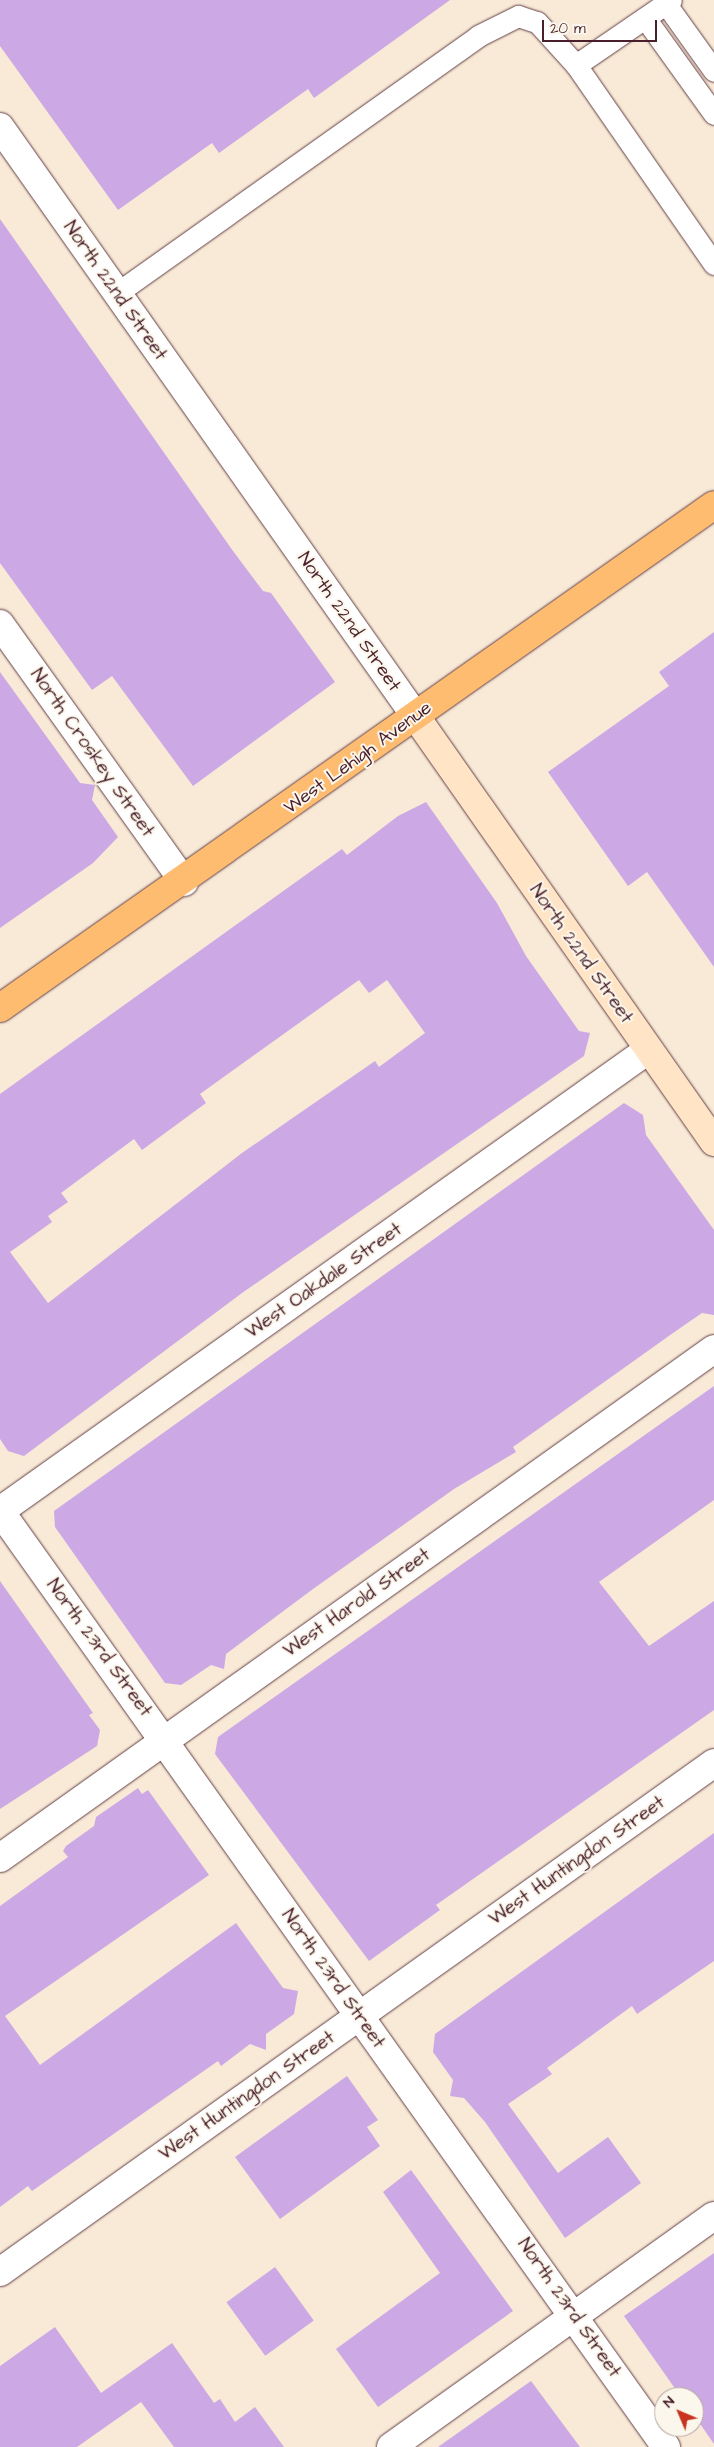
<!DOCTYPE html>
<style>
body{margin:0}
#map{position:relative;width:714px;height:2447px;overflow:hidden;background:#f8ead7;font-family:"Architects Daughter",sans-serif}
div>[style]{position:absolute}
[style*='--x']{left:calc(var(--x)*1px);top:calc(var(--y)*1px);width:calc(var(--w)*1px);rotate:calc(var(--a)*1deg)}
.building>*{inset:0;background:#cca8e4;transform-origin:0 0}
.roads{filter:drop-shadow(0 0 1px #643d45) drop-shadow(0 0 1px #643d45)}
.service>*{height:21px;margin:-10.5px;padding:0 10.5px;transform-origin:10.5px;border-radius:10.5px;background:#fff}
.minor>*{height:28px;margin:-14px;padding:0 14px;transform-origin:14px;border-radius:14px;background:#fff}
.secondary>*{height:28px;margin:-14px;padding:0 14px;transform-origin:14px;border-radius:14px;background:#ffe4c6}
.primary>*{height:28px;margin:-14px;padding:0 14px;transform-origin:14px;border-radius:14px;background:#febc70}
span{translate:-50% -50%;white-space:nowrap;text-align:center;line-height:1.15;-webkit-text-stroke:4px #fbf7ec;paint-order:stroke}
.street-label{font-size:19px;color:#4a1f2b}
.north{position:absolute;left:654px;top:2387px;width:50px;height:50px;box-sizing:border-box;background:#fbf7ec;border:1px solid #b4a19f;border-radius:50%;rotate:315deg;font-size:14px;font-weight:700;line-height:20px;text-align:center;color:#4a1f2b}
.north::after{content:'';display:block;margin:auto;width:18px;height:22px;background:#c8321e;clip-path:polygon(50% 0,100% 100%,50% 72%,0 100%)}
.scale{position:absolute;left:542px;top:20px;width:115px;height:22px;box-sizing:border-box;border:2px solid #4a1f2b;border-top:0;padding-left:6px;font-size:15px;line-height:18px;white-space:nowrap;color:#4a1f2b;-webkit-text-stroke:4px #fbf7ec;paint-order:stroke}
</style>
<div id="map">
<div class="building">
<i style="clip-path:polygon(0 0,450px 0,314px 98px,308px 89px,219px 153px,212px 143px,118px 210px,0 46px)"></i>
<i style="clip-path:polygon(0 219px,233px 551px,263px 591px,271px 593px,335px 682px,193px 786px,112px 676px,92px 690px,0 563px)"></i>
<i style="clip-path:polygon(714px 632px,714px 967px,647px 872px,628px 886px,548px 772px,669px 686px,659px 672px)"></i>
<i style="clip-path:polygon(0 672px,80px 783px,95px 785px,92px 800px,118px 837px,93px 863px,0 928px)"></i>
<i style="clip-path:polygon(evenodd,426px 802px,497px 903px,526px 956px,579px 1031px,590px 1033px,584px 1056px,242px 1293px,24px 1456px,8px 1451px,0 1439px,0 1094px,342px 849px,347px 855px,398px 816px,426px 802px,359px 980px,369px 993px,387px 980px,425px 1033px,379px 1067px,375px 1061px,242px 1153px,48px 1303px,10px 1252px,52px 1222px,48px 1216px,68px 1202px,61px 1193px,134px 1139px,142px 1150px,206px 1103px,200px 1094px,359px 980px)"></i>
<i style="clip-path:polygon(624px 1103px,643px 1115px,646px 1135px,714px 1230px,714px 1315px,702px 1313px,673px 1333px,513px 1447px,516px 1452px,454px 1489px,313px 1589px,226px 1654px,224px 1669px,211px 1665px,181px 1685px,165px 1683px,55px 1527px,54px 1511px)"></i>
<i style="clip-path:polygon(714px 1386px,714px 1500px,599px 1582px,649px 1646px,714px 1601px,714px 1710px,436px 1905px,440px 1910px,369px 1961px,215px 1754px,218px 1737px)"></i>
<i style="clip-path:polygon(0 1581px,93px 1713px,89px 1715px,100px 1730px,97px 1746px,0 1809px)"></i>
<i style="clip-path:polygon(138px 1788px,142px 1794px,148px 1790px,209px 1875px,5px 2016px,40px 2065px,236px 1923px,283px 1988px,298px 1991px,294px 2014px,266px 2034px,266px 2050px,250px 2044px,221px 2066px,218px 2061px,32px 2191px,28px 2186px,0 2207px,0 1906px,68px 1857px,63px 1851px,66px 1846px,94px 1826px,96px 1817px)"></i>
<i style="clip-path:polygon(714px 1833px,714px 1961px,637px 2014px,632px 2006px,547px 2068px,552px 2074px,508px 2104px,558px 2173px,608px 2137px,641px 2183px,565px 2238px,485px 2122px,464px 2098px,450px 2096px,453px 2080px,433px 2052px,435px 2034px)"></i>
<i style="clip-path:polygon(347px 2076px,378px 2120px,367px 2127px,380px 2146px,280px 2219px,235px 2157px)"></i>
<i style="clip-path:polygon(411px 2170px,513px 2311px,378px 2407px,336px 2349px,440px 2273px,383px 2192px)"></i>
<i style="clip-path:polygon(714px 2253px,714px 2444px,694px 2415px,694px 2397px,681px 2397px,624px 2316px)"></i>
<i style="left:275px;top:2267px;width:66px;height:60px;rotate:54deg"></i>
<i style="clip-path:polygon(55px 2327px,101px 2393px,172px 2343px,214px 2403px,220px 2399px,235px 2422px,255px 2407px,284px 2447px,174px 2447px,141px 2402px,77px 2447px,0 2447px,0 2366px)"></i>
<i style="clip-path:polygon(531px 2381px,580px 2447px,438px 2447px)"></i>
</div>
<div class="roads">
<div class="service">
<i style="--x:666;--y:4;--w:82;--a:54.4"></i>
<i style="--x:645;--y:18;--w:118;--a:54.3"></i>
<i style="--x:576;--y:65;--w:115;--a:-34.4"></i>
<i style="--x:117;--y:293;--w:443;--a:-35.4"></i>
<i style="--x:478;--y:36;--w:45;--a:-26.6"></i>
<i style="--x:518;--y:16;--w:20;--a:18"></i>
<i style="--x:537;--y:22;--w:58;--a:47.8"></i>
<i style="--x:576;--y:65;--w:242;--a:55.3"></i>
</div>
<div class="minor">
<i style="--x:0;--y:127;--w:722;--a:54.81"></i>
<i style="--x:0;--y:624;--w:317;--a:54.5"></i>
<i style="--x:0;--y:1511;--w:1149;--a:54.57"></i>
<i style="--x:0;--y:1511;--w:795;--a:-35.43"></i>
<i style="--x:0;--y:1858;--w:877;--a:-35.48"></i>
<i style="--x:0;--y:2272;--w:877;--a:-35.48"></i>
<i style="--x:391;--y:2447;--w:397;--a:-35.6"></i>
</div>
<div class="secondary">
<i style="--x:416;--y:717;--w:519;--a:54.96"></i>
</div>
<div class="primary">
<i style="--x:0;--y:1008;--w:873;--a:-35.16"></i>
</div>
</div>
<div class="street-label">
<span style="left:115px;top:291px;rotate:55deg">North 22nd Street</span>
<span style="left:349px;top:622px;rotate:55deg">North 22nd Street</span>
<span style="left:92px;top:753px;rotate:55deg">North Croskey Street</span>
<span style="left:358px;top:758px;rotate:-36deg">West Lehigh Avenue</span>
<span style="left:581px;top:954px;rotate:55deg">North 22nd Street</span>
<span style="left:324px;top:1281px;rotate:-35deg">West Oakdale Street</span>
<span style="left:357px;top:1603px;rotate:-35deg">West Harold Street</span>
<span style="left:99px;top:1648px;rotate:54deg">North 23rd Street</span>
<span style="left:577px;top:1861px;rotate:-35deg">West Huntingdon Street</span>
<span style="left:333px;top:1979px;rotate:55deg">North 23rd Street</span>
<span style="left:247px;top:2096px;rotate:-35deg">West Huntingdon Street</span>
<span style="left:569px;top:2308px;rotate:55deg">North 23rd Street</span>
</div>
<div class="north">N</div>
<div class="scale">20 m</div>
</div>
